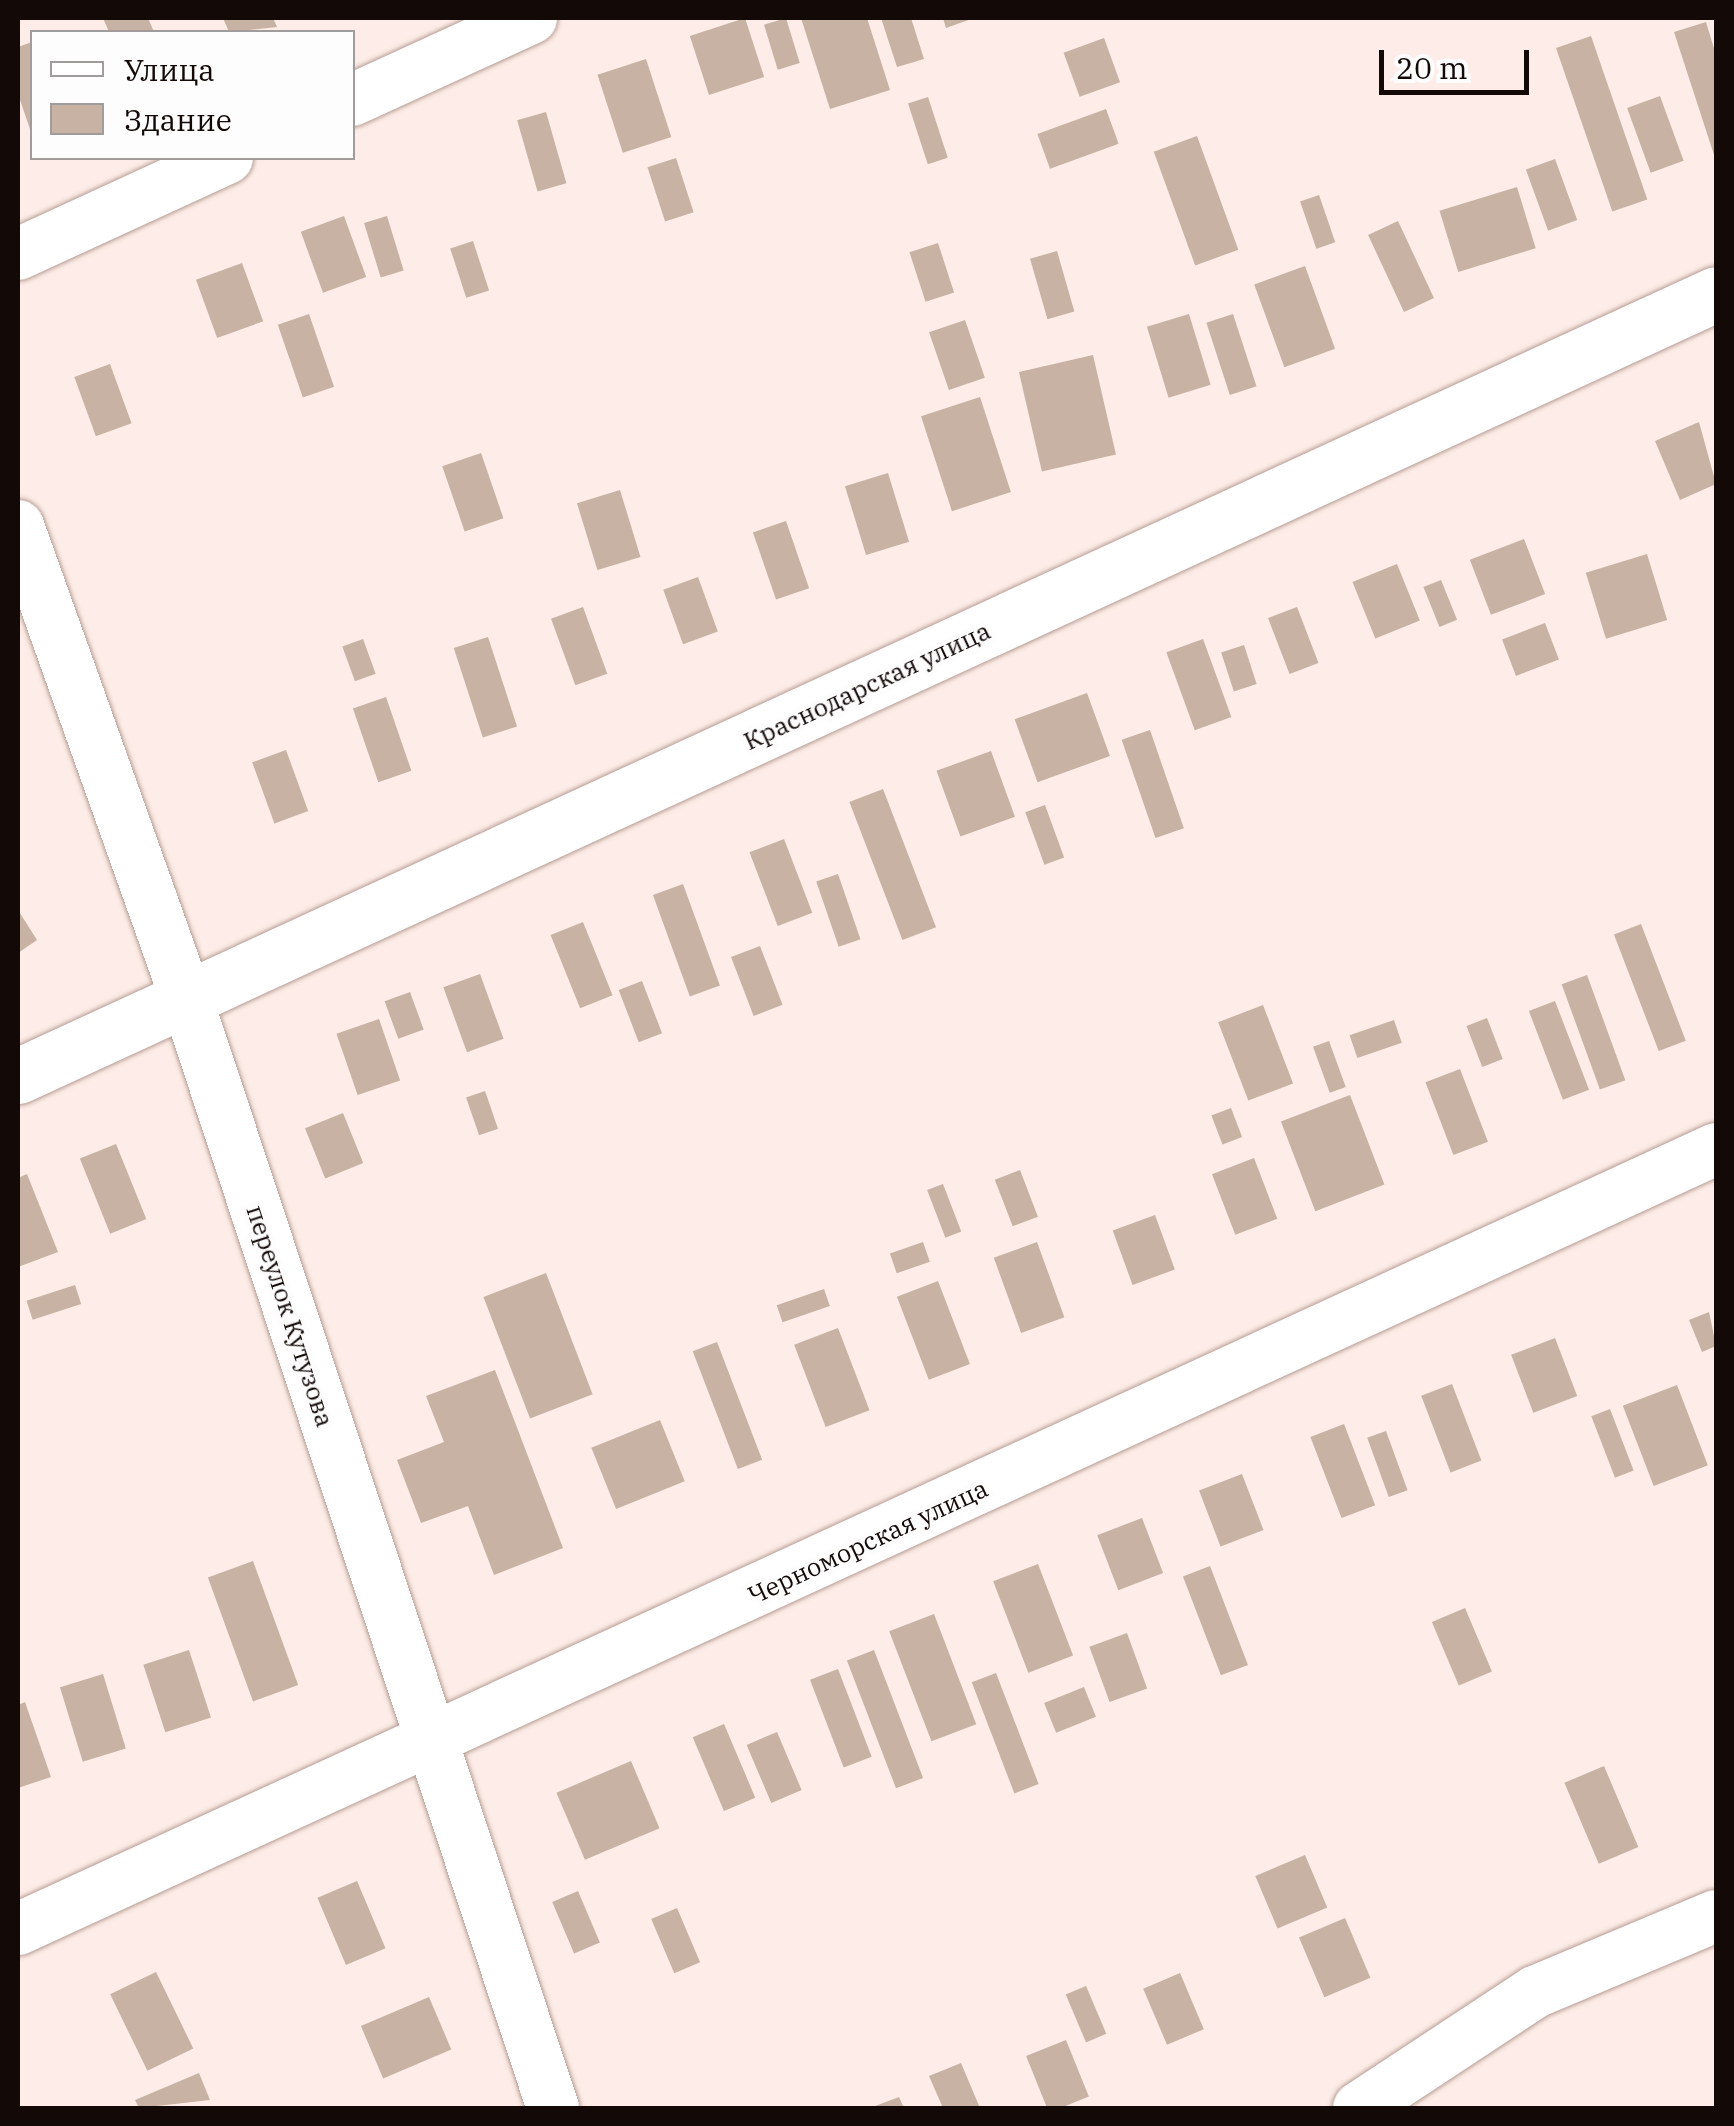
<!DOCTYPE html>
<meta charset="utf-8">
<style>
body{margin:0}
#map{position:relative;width:1734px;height:2126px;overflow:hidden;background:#fdece7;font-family:"IBM Plex Serif",serif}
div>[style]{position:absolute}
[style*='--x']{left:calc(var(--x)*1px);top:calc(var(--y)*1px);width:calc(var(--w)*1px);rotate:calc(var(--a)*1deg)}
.building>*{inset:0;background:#c7b2a3;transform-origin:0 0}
.roads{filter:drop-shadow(0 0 2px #b69c94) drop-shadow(0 0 2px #b69c94)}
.minor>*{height:52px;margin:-26px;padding:0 26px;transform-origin:26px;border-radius:26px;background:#fff}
.tertiary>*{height:55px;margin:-27.5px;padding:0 27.5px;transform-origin:27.5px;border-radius:27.5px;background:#fff}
span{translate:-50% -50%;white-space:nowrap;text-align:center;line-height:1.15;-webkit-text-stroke:10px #fdfdfd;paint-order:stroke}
.street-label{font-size:25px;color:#130a08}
.frame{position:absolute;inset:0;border:20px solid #130a08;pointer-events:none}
.legend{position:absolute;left:30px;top:30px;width:325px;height:130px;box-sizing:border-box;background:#fdfdfd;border:2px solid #9f9c9b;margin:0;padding:12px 18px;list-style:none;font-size:30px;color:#130a08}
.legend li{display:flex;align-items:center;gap:20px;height:50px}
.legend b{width:50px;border:2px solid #9f9c9b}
.scale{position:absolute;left:1379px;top:50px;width:150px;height:45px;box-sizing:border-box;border:5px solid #130a08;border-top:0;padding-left:12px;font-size:30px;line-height:35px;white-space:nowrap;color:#130a08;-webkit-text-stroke:8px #fdfdfd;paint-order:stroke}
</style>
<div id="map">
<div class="building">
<i style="clip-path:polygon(103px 18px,148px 18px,154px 32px,109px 32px)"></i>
<i style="clip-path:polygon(223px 18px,273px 18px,277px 27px,229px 32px)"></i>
<i style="left:745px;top:18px;width:62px;height:58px;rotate:72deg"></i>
<i style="left:786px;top:18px;width:47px;height:23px;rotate:73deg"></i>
<i style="clip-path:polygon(801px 18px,867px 18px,890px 90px,830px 109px)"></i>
<i style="clip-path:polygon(881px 18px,911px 18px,924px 59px,897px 67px)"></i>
<i style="clip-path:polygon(943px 18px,974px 18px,946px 28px)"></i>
<i style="clip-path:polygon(1706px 22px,1716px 55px,1716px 161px,1674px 32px)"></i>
<i style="left:1591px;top:36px;width:173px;height:37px;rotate:71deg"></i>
<i style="left:1104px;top:38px;width:47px;height:43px;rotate:70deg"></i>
<i style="clip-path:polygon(32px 42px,32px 135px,18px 94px,18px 47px)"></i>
<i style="left:646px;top:59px;width:82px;height:51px;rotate:72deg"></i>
<i style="left:1660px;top:96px;width:69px;height:35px;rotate:70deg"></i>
<i style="left:928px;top:97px;width:64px;height:21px;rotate:72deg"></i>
<i style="left:1106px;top:109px;width:37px;height:73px;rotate:70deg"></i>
<i style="left:546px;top:112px;width:74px;height:30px;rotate:74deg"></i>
<i style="left:1197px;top:136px;width:121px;height:46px;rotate:70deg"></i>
<i style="left:676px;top:158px;width:57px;height:30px;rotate:72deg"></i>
<i style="left:1555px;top:159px;width:65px;height:31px;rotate:70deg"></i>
<i style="left:1517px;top:187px;width:64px;height:81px;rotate:73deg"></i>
<i style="left:1319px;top:195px;width:50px;height:20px;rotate:71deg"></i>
<i style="left:344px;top:216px;width:65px;height:46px;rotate:70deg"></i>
<i style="left:387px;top:216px;width:57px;height:24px;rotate:73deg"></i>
<i style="left:1398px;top:221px;width:85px;height:33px;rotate:65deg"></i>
<i style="left:473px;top:241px;width:52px;height:24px;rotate:72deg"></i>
<i style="left:938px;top:243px;width:52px;height:30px;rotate:72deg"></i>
<i style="left:1057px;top:251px;width:63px;height:28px;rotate:74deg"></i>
<i style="left:242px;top:263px;width:62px;height:49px;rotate:70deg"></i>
<i style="left:1305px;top:266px;width:88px;height:54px;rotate:70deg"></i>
<i style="left:309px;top:314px;width:77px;height:33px;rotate:71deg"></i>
<i style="left:1189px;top:314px;width:74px;height:44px;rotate:73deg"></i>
<i style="left:1233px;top:314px;width:76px;height:28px;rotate:72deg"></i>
<i style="left:965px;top:320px;width:61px;height:38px;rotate:71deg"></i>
<i style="left:1093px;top:355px;width:102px;height:76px;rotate:77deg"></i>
<i style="left:110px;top:364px;width:63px;height:38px;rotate:70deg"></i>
<i style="left:980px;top:397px;width:100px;height:62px;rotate:72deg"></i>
<i style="clip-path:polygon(1699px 422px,1716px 484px,1680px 500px,1655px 441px)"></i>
<i style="left:481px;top:453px;width:69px;height:41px;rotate:71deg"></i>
<i style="left:888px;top:473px;width:72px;height:45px;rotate:73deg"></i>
<i style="left:620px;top:490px;width:70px;height:45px;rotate:73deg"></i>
<i style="left:786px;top:521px;width:71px;height:35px;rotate:71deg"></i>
<i style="left:1524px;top:539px;width:59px;height:58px;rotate:69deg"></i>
<i style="left:1647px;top:554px;width:69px;height:64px;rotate:73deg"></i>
<i style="left:1397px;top:564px;width:61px;height:48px;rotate:68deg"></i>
<i style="left:698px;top:577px;width:58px;height:37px;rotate:70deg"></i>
<i style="left:1441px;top:580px;width:43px;height:19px;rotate:68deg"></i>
<i style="left:583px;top:607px;width:71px;height:34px;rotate:70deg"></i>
<i style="left:1297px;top:607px;width:60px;height:31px;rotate:69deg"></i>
<i style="left:1545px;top:623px;width:39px;height:46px;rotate:69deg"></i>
<i style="left:488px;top:637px;width:94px;height:36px;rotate:72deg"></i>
<i style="left:363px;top:639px;width:37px;height:22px;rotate:70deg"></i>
<i style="left:1203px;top:639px;width:83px;height:39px;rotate:70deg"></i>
<i style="left:1244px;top:645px;width:41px;height:24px;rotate:72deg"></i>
<i style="left:1087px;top:693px;width:67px;height:77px;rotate:70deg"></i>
<i style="left:386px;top:697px;width:78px;height:35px;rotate:71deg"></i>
<i style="left:1150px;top:730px;width:104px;height:30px;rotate:71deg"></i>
<i style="left:286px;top:750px;width:65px;height:36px;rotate:70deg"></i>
<i style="left:991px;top:751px;width:70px;height:58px;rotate:70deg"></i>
<i style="left:883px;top:789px;width:148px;height:36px;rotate:69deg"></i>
<i style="left:1045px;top:805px;width:56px;height:21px;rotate:70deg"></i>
<i style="left:784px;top:839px;width:79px;height:37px;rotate:69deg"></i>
<i style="left:838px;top:874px;width:69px;height:23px;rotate:71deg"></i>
<i style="left:683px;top:884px;width:108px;height:32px;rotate:70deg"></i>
<i style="clip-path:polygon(18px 910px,37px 940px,18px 953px)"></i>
<i style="left:583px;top:922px;width:79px;height:35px;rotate:68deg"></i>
<i style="left:1641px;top:924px;width:125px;height:29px;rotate:69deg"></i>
<i style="left:760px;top:946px;width:63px;height:31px;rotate:69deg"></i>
<i style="left:480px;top:974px;width:69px;height:39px;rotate:70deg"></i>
<i style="left:1587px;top:975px;width:112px;height:27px;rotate:70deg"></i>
<i style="left:642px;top:981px;width:56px;height:25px;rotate:69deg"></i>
<i style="left:410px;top:992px;width:40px;height:27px;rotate:70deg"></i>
<i style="left:1555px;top:1001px;width:95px;height:28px;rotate:69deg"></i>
<i style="left:1263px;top:1005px;width:84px;height:48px;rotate:69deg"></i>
<i style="left:1487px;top:1018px;width:44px;height:22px;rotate:69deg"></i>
<i style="left:379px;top:1019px;width:65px;height:45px;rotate:71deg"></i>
<i style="left:1394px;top:1020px;width:24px;height:47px;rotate:71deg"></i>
<i style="left:1329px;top:1041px;width:49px;height:17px;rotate:70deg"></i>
<i style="left:1460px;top:1069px;width:78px;height:37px;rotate:69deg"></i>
<i style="left:485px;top:1091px;width:40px;height:20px;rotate:71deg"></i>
<i style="left:1350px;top:1095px;width:96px;height:74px;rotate:69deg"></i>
<i style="left:1231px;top:1108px;width:31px;height:21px;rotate:69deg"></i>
<i style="left:343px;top:1113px;width:54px;height:41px;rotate:68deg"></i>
<i style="left:116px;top:1144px;width:81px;height:39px;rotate:68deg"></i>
<i style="left:1254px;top:1158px;width:65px;height:45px;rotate:69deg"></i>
<i style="left:1020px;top:1170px;width:50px;height:27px;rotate:69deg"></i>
<i style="clip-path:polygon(27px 1174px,58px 1252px,18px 1267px,18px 1178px)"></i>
<i style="left:943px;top:1184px;width:51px;height:17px;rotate:69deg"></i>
<i style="left:1155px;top:1215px;width:58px;height:45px;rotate:70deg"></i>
<i style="left:923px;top:1242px;width:21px;height:35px;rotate:71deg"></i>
<i style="left:1037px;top:1242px;width:80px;height:46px;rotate:70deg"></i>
<i style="left:546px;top:1273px;width:130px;height:67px;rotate:69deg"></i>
<i style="left:938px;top:1281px;width:89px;height:44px;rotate:69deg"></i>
<i style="left:75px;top:1285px;width:20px;height:51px;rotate:72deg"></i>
<i style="left:824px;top:1289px;width:18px;height:50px;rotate:71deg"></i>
<i style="clip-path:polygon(1709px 1312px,1716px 1346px,1702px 1352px,1689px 1320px)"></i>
<i style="left:838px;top:1328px;width:88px;height:47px;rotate:69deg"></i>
<i style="left:1555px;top:1338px;width:62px;height:47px;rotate:69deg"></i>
<i style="left:717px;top:1342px;width:126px;height:26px;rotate:69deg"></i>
<i style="clip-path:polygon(495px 1370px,563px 1548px,494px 1575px,468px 1506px,421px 1523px,397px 1460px,444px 1442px,426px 1396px)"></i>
<i style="left:1452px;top:1384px;width:82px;height:33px;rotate:69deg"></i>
<i style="left:1677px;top:1385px;width:86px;height:58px;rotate:69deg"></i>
<i style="left:1610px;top:1409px;width:66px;height:20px;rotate:69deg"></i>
<i style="left:660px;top:1420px;width:66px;height:74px;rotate:68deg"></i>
<i style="left:1344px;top:1424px;width:87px;height:36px;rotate:69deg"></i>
<i style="left:1386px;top:1431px;width:63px;height:20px;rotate:70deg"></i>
<i style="left:1242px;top:1474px;width:60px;height:46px;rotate:69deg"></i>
<i style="left:1142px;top:1518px;width:59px;height:48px;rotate:69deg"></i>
<i style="left:253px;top:1561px;width:132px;height:48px;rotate:70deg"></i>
<i style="left:1038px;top:1564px;width:98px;height:48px;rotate:69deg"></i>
<i style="left:1210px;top:1566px;width:106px;height:29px;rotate:69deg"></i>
<i style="left:1465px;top:1608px;width:69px;height:36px;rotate:67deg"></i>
<i style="left:934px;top:1614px;width:118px;height:48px;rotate:69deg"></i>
<i style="left:1127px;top:1633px;width:59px;height:40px;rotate:70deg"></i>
<i style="left:189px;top:1650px;width:71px;height:48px;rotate:72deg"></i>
<i style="left:874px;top:1650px;width:137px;height:29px;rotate:69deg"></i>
<i style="left:838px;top:1669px;width:94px;height:30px;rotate:69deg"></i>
<i style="left:996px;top:1673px;width:119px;height:26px;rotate:69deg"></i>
<i style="left:103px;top:1674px;width:78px;height:45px;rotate:73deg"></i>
<i style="left:1084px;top:1687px;width:32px;height:43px;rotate:68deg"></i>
<i style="clip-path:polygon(25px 1702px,51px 1777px,18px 1788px,18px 1705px)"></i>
<i style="left:724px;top:1724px;width:80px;height:34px;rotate:67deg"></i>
<i style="left:777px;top:1732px;width:63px;height:33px;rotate:67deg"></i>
<i style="left:631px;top:1761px;width:73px;height:81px;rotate:67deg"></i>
<i style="left:1604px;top:1766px;width:88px;height:43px;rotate:67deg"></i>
<i style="left:1305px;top:1855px;width:57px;height:54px;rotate:67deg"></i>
<i style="left:357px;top:1881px;width:73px;height:43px;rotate:67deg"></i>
<i style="left:578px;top:1891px;width:56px;height:28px;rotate:67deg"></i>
<i style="left:677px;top:1908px;width:59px;height:28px;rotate:67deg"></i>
<i style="left:1345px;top:1918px;width:65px;height:50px;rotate:67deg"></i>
<i style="left:156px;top:1972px;width:85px;height:51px;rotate:64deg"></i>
<i style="left:1180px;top:1973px;width:61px;height:40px;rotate:67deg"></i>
<i style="left:1086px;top:1986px;width:52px;height:22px;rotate:67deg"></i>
<i style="left:429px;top:1997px;width:57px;height:74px;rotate:67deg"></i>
<i style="left:1066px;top:2040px;width:61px;height:43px;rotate:68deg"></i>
<i style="clip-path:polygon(961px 2063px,980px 2108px,943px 2108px,929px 2076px)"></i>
<i style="clip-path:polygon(199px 2073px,210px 2100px,139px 2108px,135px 2100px)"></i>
<i style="clip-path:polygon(899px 2097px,904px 2108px,870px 2108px)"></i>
</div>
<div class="roads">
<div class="minor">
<i style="--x:352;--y:100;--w:197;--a:-24.6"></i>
<i style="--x:18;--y:254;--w:230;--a:-24.7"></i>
<i style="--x:18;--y:526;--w:503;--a:70.38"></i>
<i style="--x:187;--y:1000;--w:1167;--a:71.72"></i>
<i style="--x:18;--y:1929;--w:1869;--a:-24.67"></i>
<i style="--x:1359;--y:2108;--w:211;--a:-33.4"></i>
<i style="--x:1535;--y:1992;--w:196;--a:-22.8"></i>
</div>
<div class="tertiary">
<i style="--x:18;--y:1076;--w:1869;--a:-24.73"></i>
</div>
</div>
<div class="street-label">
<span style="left:867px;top:686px;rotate:-25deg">Краснодарская улица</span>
<span style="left:290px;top:1316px;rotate:72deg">переулок Кутузова</span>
<span style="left:868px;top:1542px;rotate:-25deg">Черноморская улица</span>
</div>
<div class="frame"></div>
<ul class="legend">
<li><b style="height:12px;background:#fff"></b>Улица</li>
<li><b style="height:28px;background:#c7b2a3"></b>Здание</li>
</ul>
<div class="scale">20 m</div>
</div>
